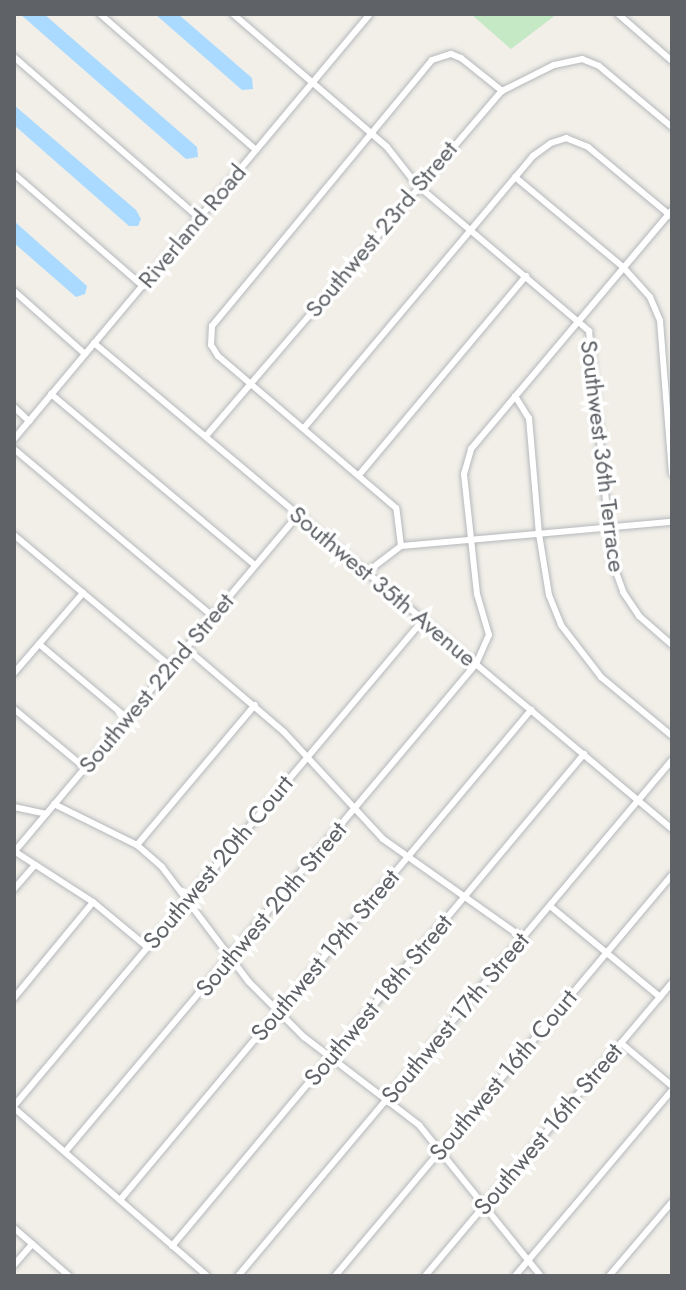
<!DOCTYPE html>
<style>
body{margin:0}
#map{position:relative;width:686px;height:1290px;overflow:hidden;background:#f1efe8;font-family:Jost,sans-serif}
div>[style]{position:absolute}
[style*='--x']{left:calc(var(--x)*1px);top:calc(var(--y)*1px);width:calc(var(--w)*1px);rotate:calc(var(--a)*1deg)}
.green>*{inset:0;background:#c5e8c5}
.water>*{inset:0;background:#aadaff}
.roads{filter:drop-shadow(0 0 2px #b5b8bc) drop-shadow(0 0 2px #b5b8bc)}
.minor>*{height:6px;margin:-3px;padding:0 3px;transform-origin:3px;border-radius:3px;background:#fff}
span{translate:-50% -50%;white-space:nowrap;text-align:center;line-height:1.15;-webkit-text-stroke:7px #fff;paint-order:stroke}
.street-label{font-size:24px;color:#5f6368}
.frame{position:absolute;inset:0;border:16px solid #5f6368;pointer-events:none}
</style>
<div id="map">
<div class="green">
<i style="clip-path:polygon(471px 14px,557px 14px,511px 49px)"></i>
</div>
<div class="water">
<i style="clip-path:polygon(20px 14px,44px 14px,197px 147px,198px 157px,186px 159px)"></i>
<i style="clip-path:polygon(155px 14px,178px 14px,252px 78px,253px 89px,242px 90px)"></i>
<i style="clip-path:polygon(14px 105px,136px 210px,141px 219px,138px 226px,129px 226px,14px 125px)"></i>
<i style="clip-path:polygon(14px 221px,87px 286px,85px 294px,76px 297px,14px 243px)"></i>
</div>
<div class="roads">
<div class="minor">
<i style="--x:100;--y:14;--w:207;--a:41.1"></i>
<i style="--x:233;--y:14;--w:203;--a:40.8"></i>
<i style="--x:387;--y:147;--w:48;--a:51.7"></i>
<i style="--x:417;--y:185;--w:226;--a:40.3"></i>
<i style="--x:589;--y:331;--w:231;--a:84.3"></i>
<i style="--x:612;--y:561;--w:33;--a:70"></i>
<i style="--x:623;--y:592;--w:29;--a:56"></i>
<i style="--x:639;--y:616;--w:44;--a:41.3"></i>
<i style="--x:618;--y:14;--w:72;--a:41"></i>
<i style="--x:14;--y:57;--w:245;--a:41"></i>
<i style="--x:14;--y:174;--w:171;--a:41"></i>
<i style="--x:515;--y:177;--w:141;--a:39.8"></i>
<i style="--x:623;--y:267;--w:40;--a:48"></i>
<i style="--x:650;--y:297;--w:26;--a:67"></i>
<i style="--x:660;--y:321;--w:153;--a:85.5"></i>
<i style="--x:14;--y:291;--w:95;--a:41.6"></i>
<i style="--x:94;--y:343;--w:755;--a:40.06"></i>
<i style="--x:51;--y:394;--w:266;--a:40"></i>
<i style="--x:515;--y:396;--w:26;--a:58"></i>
<i style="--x:529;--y:418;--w:116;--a:85.1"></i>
<i style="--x:539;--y:534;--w:62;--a:80.7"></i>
<i style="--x:549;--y:595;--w:32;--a:68"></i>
<i style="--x:561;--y:625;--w:66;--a:52.4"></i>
<i style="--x:601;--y:677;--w:92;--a:39.7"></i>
<i style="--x:14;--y:407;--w:21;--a:43"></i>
<i style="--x:304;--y:428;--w:356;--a:-49.9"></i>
<i style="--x:533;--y:156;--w:22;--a:-36"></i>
<i style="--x:551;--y:143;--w:16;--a:-18"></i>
<i style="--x:566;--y:138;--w:24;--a:22"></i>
<i style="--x:588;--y:147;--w:109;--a:39.8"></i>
<i style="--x:206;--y:436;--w:455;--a:-49.4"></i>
<i style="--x:502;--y:91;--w:58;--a:-26.6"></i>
<i style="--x:554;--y:65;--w:29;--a:-12"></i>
<i style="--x:582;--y:59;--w:18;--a:22"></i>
<i style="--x:599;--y:66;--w:95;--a:39.9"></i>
<i style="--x:14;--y:439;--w:554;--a:-50.05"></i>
<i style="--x:14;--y:449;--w:259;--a:40.1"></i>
<i style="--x:359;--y:475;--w:260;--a:-50"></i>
<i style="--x:14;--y:535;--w:204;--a:40"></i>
<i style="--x:401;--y:546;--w:38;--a:-97"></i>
<i style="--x:396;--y:508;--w:234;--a:-139.5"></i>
<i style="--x:218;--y:356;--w:13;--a:-122"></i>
<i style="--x:211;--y:345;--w:19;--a:-87"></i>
<i style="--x:212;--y:326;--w:345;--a:-50.4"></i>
<i style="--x:432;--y:60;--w:20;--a:-18"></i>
<i style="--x:451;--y:54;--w:11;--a:22"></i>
<i style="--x:461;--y:58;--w:53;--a:38.8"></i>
<i style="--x:367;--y:572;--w:43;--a:-37.4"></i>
<i style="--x:401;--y:546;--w:272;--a:-5.1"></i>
<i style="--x:39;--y:644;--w:115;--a:40.1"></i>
<i style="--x:186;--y:648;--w:129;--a:40.6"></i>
<i style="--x:284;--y:732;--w:146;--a:47.2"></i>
<i style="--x:383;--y:839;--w:171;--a:35.3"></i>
<i style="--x:14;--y:673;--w:106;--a:-49.2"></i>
<i style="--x:14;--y:709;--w:92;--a:39.7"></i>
<i style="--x:54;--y:804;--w:93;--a:26.3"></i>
<i style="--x:137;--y:845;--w:33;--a:41"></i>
<i style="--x:162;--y:867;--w:144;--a:52.9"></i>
<i style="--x:249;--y:982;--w:78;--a:45"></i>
<i style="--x:304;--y:1037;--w:145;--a:37.4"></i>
<i style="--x:419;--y:1125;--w:194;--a:51.1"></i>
<i style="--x:14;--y:807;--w:33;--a:12"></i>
<i style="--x:137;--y:845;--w:183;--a:-49.9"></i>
<i style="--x:14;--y:851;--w:94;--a:32.8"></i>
<i style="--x:93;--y:902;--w:69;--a:39.7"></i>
<i style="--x:15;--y:851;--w:439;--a:-49.9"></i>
<i style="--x:14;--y:889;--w:30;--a:-49"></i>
<i style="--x:550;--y:906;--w:143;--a:39.6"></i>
<i style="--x:14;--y:998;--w:124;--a:-50.5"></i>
<i style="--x:621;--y:1043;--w:67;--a:40.1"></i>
<i style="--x:14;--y:1106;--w:635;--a:-49.92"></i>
<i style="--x:14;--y:1108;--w:256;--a:41"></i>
<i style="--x:65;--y:1152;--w:638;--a:-49.9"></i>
<i style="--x:476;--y:664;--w:32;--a:-66"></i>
<i style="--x:489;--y:635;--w:43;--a:-106.3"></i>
<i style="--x:477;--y:594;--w:121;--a:-96.2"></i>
<i style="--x:464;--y:474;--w:26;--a:-74"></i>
<i style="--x:471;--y:449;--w:312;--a:-49.9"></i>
<i style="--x:120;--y:1200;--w:640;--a:-50.01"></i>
<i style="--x:14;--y:1228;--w:73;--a:41.1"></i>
<i style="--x:172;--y:1246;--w:642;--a:-50.06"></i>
<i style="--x:14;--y:1265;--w:28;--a:-49"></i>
<i style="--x:238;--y:1276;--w:674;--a:-49.93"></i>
<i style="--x:335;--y:1276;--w:524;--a:-49.96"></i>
<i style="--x:425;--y:1276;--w:383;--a:-49.9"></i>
<i style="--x:515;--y:1276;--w:243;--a:-49.8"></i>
<i style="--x:609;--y:1276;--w:97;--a:-49.6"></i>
</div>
</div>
<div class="street-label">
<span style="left:192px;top:226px;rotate:-50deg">Riverland Road</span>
<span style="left:381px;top:229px;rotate:-50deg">Southwest 23rd Street</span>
<span style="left:603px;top:456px;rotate:83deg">Southwest 36th Terrace</span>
<span style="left:383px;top:586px;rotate:40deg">Southwest 35th Avenue</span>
<span style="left:156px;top:683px;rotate:-50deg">Southwest 22nd Street</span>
<span style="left:218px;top:862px;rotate:-50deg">Southwest 20th Court</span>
<span style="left:271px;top:909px;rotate:-50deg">Southwest 20th Street</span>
<span style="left:325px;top:955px;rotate:-50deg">Southwest 19th Street</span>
<span style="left:378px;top:1000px;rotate:-50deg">Southwest 18th Street</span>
<span style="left:455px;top:1018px;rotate:-50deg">Southwest 17th Street</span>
<span style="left:503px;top:1075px;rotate:-50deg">Southwest 16th Court</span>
<span style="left:548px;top:1129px;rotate:-50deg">Southwest 16th Street</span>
</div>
<div class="frame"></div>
</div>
